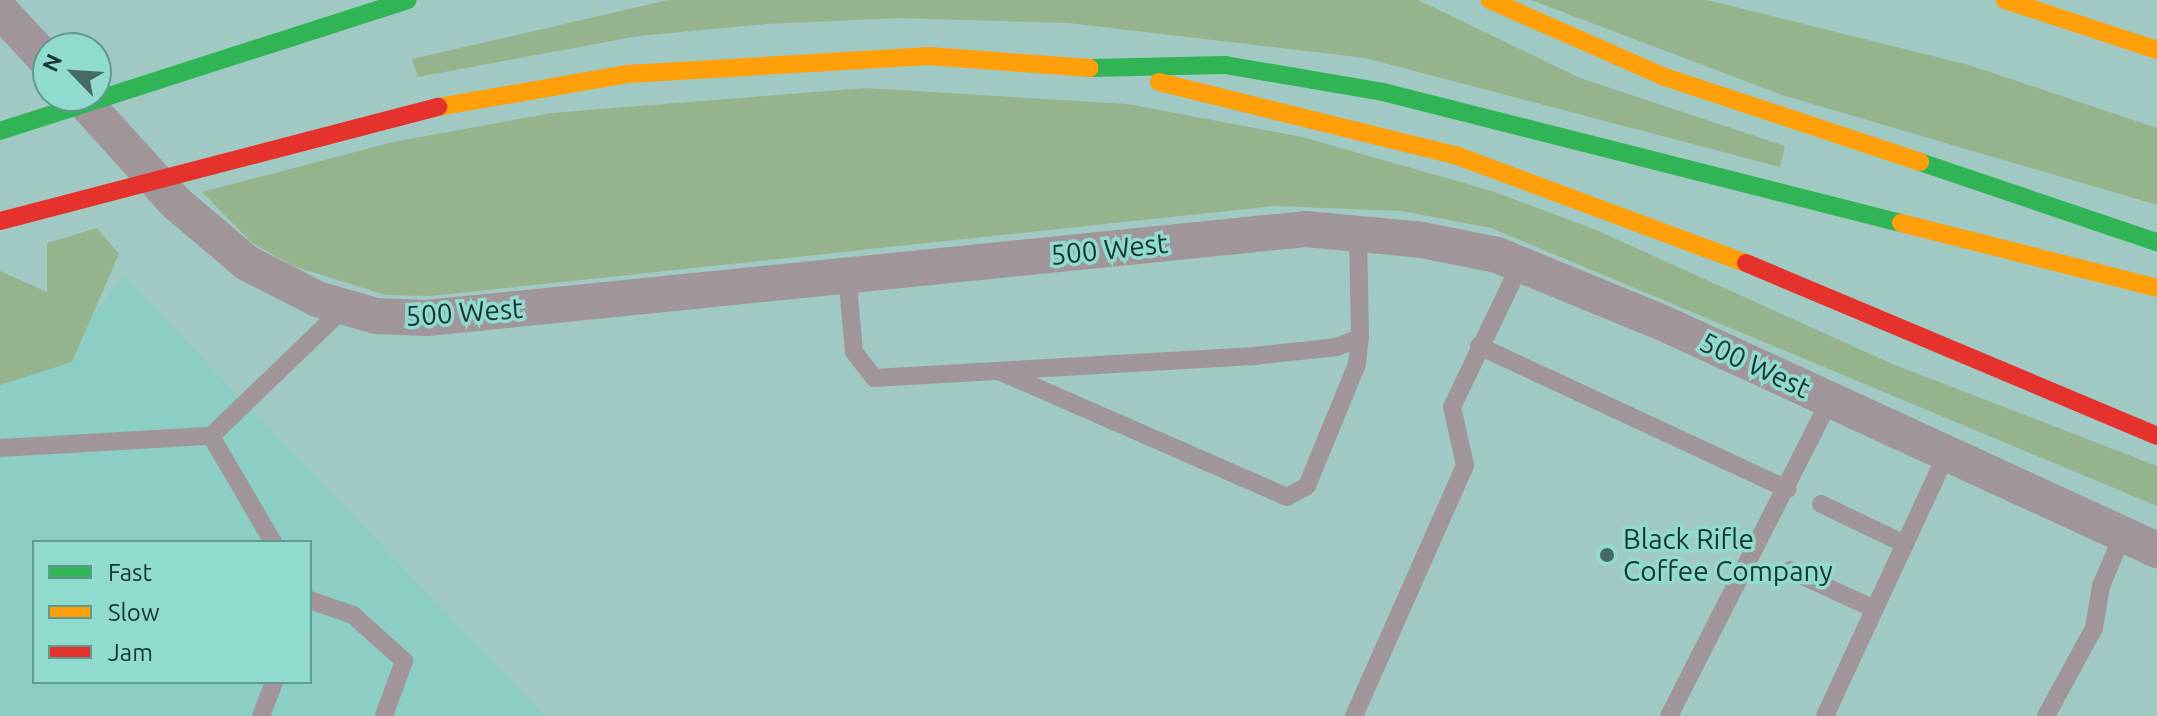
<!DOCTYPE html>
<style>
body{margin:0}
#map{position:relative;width:2157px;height:716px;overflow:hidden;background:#a1c9c3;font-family:Ubuntu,sans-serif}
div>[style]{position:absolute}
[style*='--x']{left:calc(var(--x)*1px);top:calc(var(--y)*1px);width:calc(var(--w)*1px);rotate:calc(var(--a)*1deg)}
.built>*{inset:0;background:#8dcec4}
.green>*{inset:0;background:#95b38d}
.lane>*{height:18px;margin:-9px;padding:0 9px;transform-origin:9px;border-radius:9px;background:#a09699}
.street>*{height:36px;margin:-18px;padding:0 18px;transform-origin:18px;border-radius:18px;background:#a09699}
.fast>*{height:18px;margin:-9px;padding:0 9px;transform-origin:9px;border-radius:9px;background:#30b455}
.slow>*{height:18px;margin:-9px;padding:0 9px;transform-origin:9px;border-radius:9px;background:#ff9f0a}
.jam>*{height:18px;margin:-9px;padding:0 9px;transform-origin:9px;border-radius:9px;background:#e5322d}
.dots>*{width:22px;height:22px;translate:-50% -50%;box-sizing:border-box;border:4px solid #90dace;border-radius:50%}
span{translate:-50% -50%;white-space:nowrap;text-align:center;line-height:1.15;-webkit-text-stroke:7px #90dace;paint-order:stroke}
.street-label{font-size:28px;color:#183733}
.poi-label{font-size:28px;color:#183733}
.left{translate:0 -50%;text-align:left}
.legend{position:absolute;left:32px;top:540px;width:280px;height:144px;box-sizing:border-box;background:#90dace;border:2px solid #609990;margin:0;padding:10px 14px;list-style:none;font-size:24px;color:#183733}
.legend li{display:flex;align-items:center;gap:16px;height:40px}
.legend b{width:40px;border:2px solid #609990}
.north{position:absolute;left:32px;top:32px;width:80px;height:80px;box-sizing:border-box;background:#90dace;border:2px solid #609990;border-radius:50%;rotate:295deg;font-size:22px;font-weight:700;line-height:32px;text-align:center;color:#183733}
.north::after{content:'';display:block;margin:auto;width:28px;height:36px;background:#486a65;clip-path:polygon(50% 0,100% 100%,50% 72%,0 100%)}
</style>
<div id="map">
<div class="built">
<i style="clip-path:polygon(evenodd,124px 276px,545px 716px,0 716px,0 373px,62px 354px,124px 276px,34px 542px,310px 542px,310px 682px,34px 682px,34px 542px)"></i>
</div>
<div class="green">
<i style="clip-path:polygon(668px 0,1418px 0,1580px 78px,1785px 146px,1780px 167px,1365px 58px,1068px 23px,899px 18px,766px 24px,638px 36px,418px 77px,412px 59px)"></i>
<i style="clip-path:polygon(1531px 0,1707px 0,1969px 65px,2157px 128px,2157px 205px,1782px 95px)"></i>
<i style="clip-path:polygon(865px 88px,1128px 104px,1302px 137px,1492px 191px,1594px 229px,1890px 363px,2157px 466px,2157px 506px,1491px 228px,1401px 211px,1275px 206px,430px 296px,385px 295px,293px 266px,252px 243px,202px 192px,393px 142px,552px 113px)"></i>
<i style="clip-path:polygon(97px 228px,119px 254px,72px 362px,0 385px,0 271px,47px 292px,47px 243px)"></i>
</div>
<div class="lane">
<i style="--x:847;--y:275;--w:77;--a:84.8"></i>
<i style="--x:854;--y:352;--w:33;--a:52"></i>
<i style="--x:874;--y:378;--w:381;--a:-3.3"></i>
<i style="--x:1254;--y:356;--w:83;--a:-6.2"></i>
<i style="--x:1337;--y:347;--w:25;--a:-23"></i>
<i style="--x:1360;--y:337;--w:103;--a:-91.1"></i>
<i style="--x:1479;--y:346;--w:340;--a:24.9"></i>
<i style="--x:1001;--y:372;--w:312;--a:23.6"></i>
<i style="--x:1287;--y:497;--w:23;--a:-29"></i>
<i style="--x:1307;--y:486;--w:132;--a:-67.7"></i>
<i style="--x:1357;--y:364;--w:27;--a:-84"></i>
<i style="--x:211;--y:436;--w:123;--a:59.7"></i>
<i style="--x:0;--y:448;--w:211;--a:-3.3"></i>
<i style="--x:211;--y:436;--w:186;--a:-43.9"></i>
<i style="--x:1821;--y:504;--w:93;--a:25.5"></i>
<i style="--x:1790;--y:570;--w:93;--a:24.9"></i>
<i style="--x:310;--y:600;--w:46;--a:19.2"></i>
<i style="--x:353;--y:615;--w:69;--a:42"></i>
<i style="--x:404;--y:661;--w:59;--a:110"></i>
<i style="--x:261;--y:716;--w:36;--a:-69"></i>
<i style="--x:1354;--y:716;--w:274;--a:-66.1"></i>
<i style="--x:1465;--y:465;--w:59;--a:-102.6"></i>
<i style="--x:1452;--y:407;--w:157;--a:-64.4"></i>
<i style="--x:1669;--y:716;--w:355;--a:-63"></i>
<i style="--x:1825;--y:716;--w:290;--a:-65.1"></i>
<i style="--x:2046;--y:716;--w:100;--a:-61.4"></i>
<i style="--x:2094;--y:628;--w:43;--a:-80.5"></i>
<i style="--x:2101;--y:586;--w:56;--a:-67.1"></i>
</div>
<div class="street">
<i style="--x:0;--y:10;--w:71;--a:47.3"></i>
<i style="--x:79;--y:96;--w:143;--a:47.8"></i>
<i style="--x:175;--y:202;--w:94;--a:40.3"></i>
<i style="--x:247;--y:263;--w:79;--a:27.2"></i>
<i style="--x:317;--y:299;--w:61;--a:16.1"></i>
<i style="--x:376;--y:316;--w:51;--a:2.2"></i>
<i style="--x:427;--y:318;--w:883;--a:-5.78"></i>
<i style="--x:1306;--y:229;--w:117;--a:5.4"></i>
<i style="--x:1422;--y:240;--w:76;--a:11.3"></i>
<i style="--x:1497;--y:255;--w:179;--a:22.3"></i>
<i style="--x:1663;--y:323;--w:544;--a:24.68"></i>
</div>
<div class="fast">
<i style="--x:1090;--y:68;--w:135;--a:-1.3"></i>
<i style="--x:1225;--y:65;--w:160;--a:9.7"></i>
<i style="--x:1383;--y:92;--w:534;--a:14.19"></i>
<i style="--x:0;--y:131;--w:428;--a:-17.8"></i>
<i style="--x:1920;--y:162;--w:250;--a:18.7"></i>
</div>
<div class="slow">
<i style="--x:1490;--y:0;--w:188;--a:23.8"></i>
<i style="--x:1662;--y:76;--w:272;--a:18.4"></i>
<i style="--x:2005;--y:0;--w:160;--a:18.2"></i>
<i style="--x:1159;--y:82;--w:305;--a:13.9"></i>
<i style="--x:1455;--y:155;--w:310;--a:20.4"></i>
<i style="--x:438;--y:107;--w:193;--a:-9.9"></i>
<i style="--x:628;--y:74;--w:302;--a:-3.4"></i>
<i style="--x:929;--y:56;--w:161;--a:4.3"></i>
<i style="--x:1901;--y:223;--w:264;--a:14.2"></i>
</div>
<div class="jam">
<i style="--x:0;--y:221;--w:453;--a:-14.6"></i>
<i style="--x:1746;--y:263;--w:446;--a:22.8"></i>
</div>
<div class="dots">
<i style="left:1607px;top:555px;background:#486a65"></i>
</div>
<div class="street-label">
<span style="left:1109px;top:249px;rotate:-6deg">500 West</span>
<span style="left:464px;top:312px;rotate:-4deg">500 West</span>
<span style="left:1755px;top:365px;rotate:25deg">500 West</span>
</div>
<div class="poi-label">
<span class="left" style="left:1623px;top:555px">Black Rifle<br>Coffee Company</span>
</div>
<ul class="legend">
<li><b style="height:10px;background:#30b455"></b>Fast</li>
<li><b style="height:10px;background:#ff9f0a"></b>Slow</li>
<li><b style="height:10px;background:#e5322d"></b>Jam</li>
</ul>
<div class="north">N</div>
</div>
